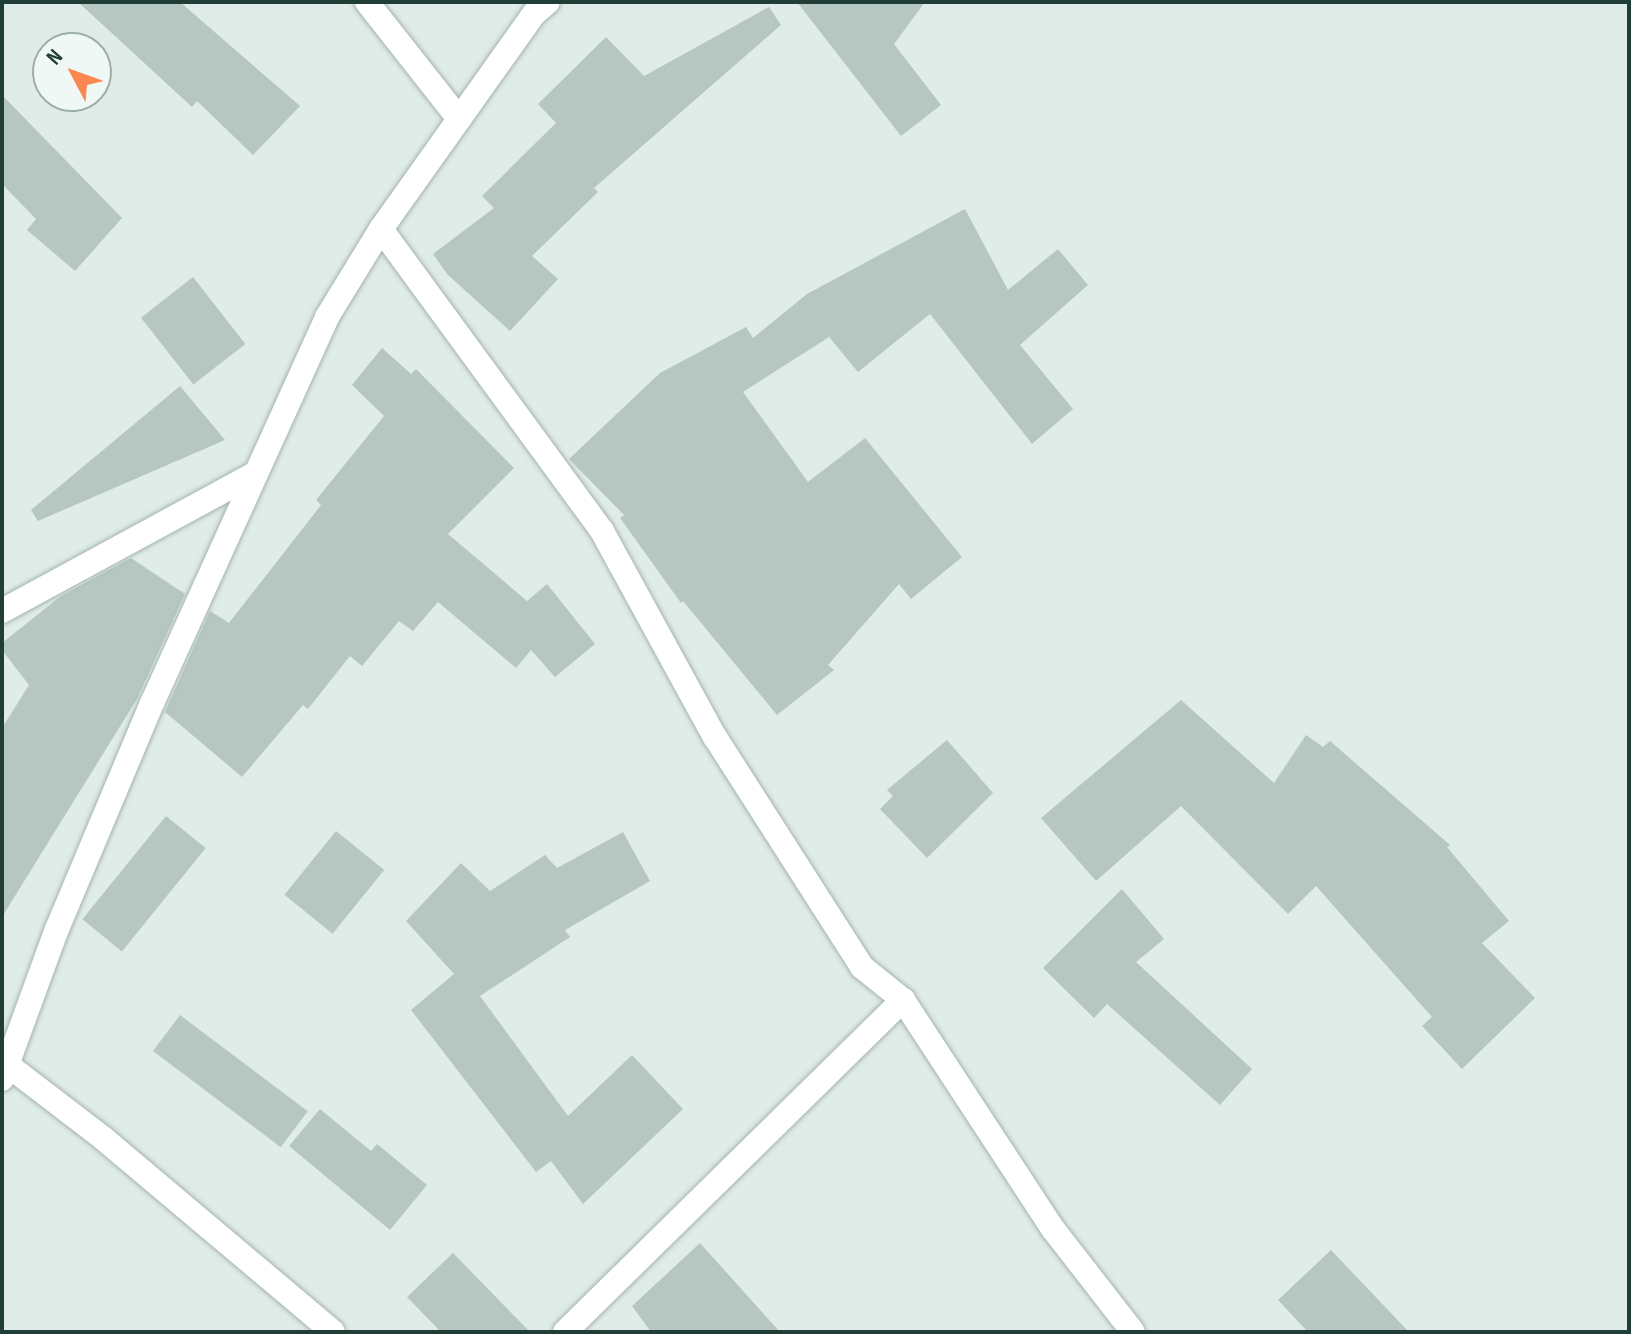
<!DOCTYPE html>
<style>
body{margin:0}
#map{position:relative;width:1631px;height:1334px;overflow:hidden;background:#e0ece7;font-family:"Sofia Sans Condensed",sans-serif}
div>[style]{position:absolute}
[style*='--x']{left:calc(var(--x)*1px);top:calc(var(--y)*1px);width:calc(var(--w)*1px);rotate:calc(var(--a)*1deg)}
.building>*{inset:0;background:#b5c7c0;transform-origin:0 0}
.roads{filter:drop-shadow(0 0 2px #a3b4af) drop-shadow(0 0 2px #a3b4af)}
.minor>*{height:24px;margin:-12px;padding:0 12px;transform-origin:12px;border-radius:12px;background:#fff}
span{translate:-50% -50%;white-space:nowrap;text-align:center;line-height:1.15;-webkit-text-stroke:7px #f0f8f5;paint-order:stroke}
.frame{position:absolute;inset:0;border:4px solid #203d37;pointer-events:none}
.north{position:absolute;left:32px;top:32px;width:80px;height:80px;box-sizing:border-box;background:#f0f8f5;border:2px solid #9dada9;border-radius:50%;rotate:311deg;font-size:22px;font-weight:700;line-height:32px;text-align:center;color:#203d37}
.north::after{content:'';display:block;margin:auto;width:28px;height:36px;background:#fa8650;clip-path:polygon(50% 0,100% 100%,50% 72%,0 100%)}
</style>
<div id="map">
<div class="building">
<i style="clip-path:polygon(78px 2px,180px 2px,300px 106px,253px 155px,197px 101px,192px 107px)"></i>
<i style="clip-path:polygon(797px 2px,925px 2px,894px 44px,941px 105px,901px 136px)"></i>
<i style="clip-path:polygon(769px 7px,781px 25px,594px 188px,598px 192px,532px 256px,558px 279px,510px 331px,448px 275px,433px 254px,494px 208px,482px 196px,556px 123px,538px 104px,606px 37px,644px 76px)"></i>
<i style="clip-path:polygon(2px 95px,122px 218px,75px 271px,27px 230px,36px 219px,2px 184px)"></i>
<i style="clip-path:polygon(965px 209px,1008px 290px,1058px 249px,1088px 285px,1020px 345px,1073px 409px,1032px 444px,930px 314px,858px 372px,829px 337px,743px 392px,808px 482px,865px 438px,962px 557px,911px 599px,899px 584px,828px 665px,834px 670px,777px 715px,683px 601px,681px 603px,620px 518px,624px 515px,569px 459px,660px 373px,746px 327px,753px 338px,807px 294px)"></i>
<i style="left:193px;top:277px;width:85px;height:66px;rotate:52deg"></i>
<i style="clip-path:polygon(382px 348px,411px 374px,416px 369px,514px 468px,448px 534px,527px 601px,547px 584px,595px 644px,555px 677px,531px 650px,516px 668px,438px 602px,413px 631px,399px 621px,362px 666px,350px 656px,308px 709px,303px 705px,242px 777px,165px 712px,210px 611px,229px 623px,321px 505px,316px 500px,384px 416px,352px 385px)"></i>
<i style="clip-path:polygon(180px 386px,225px 440px,38px 521px,31px 510px)"></i>
<i style="clip-path:polygon(131px 558px,185px 594px,137px 699px,2px 917px,2px 728px,29px 685px,2px 650px,2px 643px,61px 596px)"></i>
<i style="clip-path:polygon(1181px 700px,1274px 783px,1306px 735px,1323px 747px,1330px 741px,1450px 845px,1447px 847px,1509px 921px,1482px 943px,1535px 998px,1462px 1069px,1422px 1026px,1432px 1017px,1316px 886px,1288px 914px,1181px 806px,1096px 881px,1041px 818px)"></i>
<i style="clip-path:polygon(947px 740px,993px 793px,927px 858px,880px 809px,893px 796px,887px 790px)"></i>
<i style="left:166px;top:816px;width:51px;height:133px;rotate:39deg"></i>
<i style="left:336px;top:831px;width:62px;height:82px;rotate:39deg"></i>
<i style="clip-path:polygon(623px 832px,650px 881px,565px 930px,570px 937px,480px 996px,568px 1116px,632px 1055px,683px 1109px,583px 1204px,551px 1161px,536px 1172px,411px 1010px,454px 974px,406px 921px,461px 863px,490px 891px,545px 855px,557px 868px)"></i>
<i style="clip-path:polygon(1122px 889px,1164px 939px,1136px 962px,1252px 1069px,1220px 1105px,1107px 1004px,1094px 1018px,1043px 968px)"></i>
<i style="left:180px;top:1015px;width:160px;height:45px;rotate:37deg"></i>
<i style="clip-path:polygon(320px 1109px,371px 1151px,377px 1144px,427px 1185px,390px 1230px,289px 1146px)"></i>
<i style="clip-path:polygon(700px 1243px,780px 1332px,651px 1332px,632px 1306px)"></i>
<i style="clip-path:polygon(1331px 1250px,1409px 1332px,1308px 1332px,1278px 1300px)"></i>
<i style="clip-path:polygon(453px 1253px,530px 1332px,441px 1332px,407px 1297px)"></i>
</div>
<div class="roads">
<div class="minor">
<i style="--x:367;--y:2;--w:149;--a:51.8"></i>
<i style="--x:381;--y:229;--w:374;--a:53.8"></i>
<i style="--x:602;--y:531;--w:235;--a:61.3"></i>
<i style="--x:715;--y:737;--w:273;--a:57.4"></i>
<i style="--x:862;--y:967;--w:53;--a:38.8"></i>
<i style="--x:903;--y:1000;--w:274;--a:56.8"></i>
<i style="--x:1053;--y:1229;--w:130;--a:52.2"></i>
<i style="--x:2;--y:611;--w:287;--a:-28.5"></i>
<i style="--x:9;--y:1066;--w:120;--a:37.5"></i>
<i style="--x:104;--y:1139;--w:299;--a:40.1"></i>
<i style="--x:2;--y:1079;--w:160;--a:-69.9"></i>
<i style="--x:57;--y:929;--w:247;--a:-67.2"></i>
<i style="--x:153;--y:701;--w:422;--a:-65.6"></i>
<i style="--x:327;--y:317;--w:103;--a:-58.5"></i>
<i style="--x:381;--y:229;--w:264;--a:-54.6"></i>
<i style="--x:534;--y:14;--w:18;--a:-41"></i>
<i style="--x:565;--y:1332;--w:474;--a:-44.5"></i>
</div>
</div>
<div class="frame"></div>
<div class="north">N</div>
</div>
